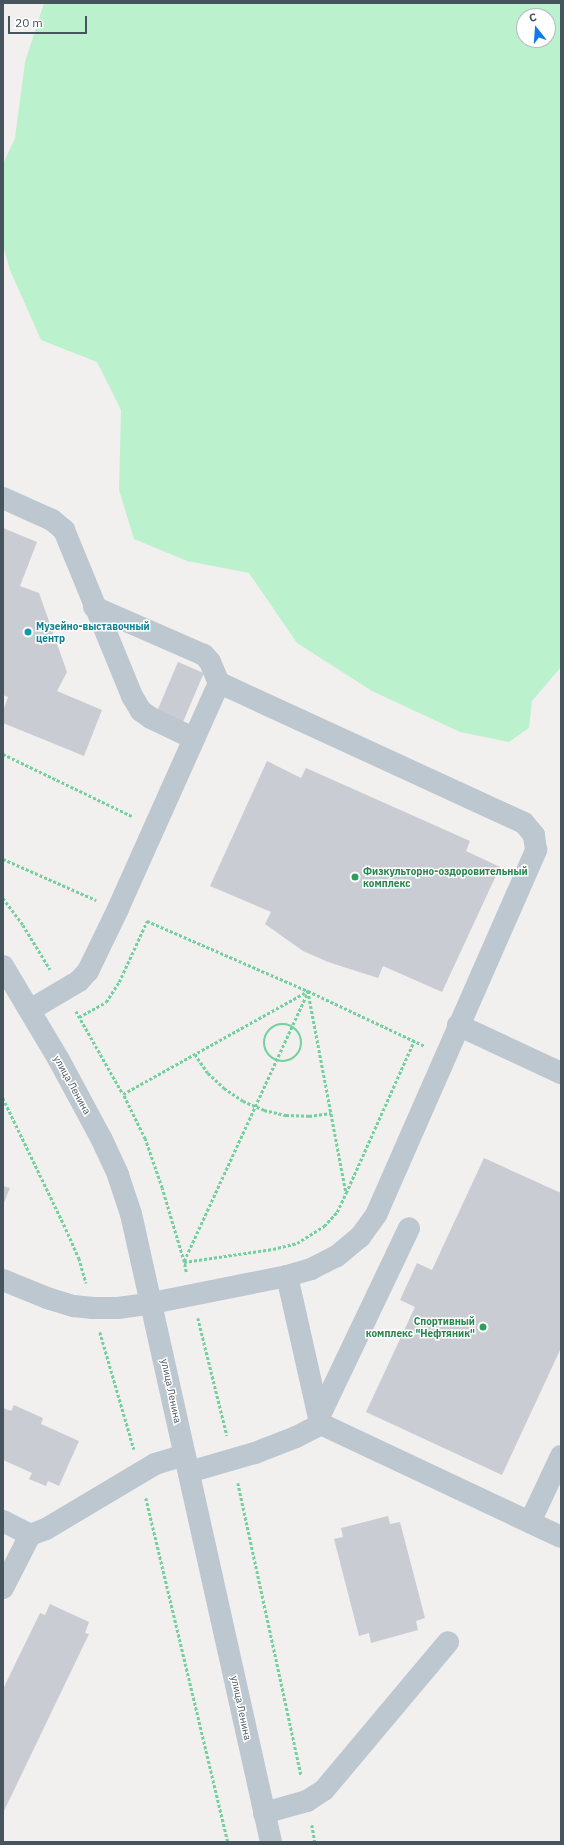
<!DOCTYPE html>
<meta charset="utf-8">
<style>
body{margin:0}
#map{position:relative;width:564px;height:1845px;overflow:hidden;background:#f2efef;font-family:"IBM Plex Sans",sans-serif}
div>[style]{position:absolute}
[style*='--x']{left:calc(var(--x)*1px);top:calc(var(--y)*1px);width:calc(var(--w)*1px);rotate:calc(var(--a)*1deg)}
.green>*{inset:0;background:#bcf1ce}
.building>*{inset:0;background:#c9ccd2;transform-origin:0 0}
.path>*{height:2.5px;margin-top:-1.25px;transform-origin:0;background:repeating-linear-gradient(90deg,#72d19d 0 3px,transparent 0 5px)}
.path>.ring{margin:-1.25px;padding:0;box-sizing:content-box;background:none;border:2.5px solid #72d19d;border-radius:50%}
.minor>*{height:22px;margin:-11px;padding:0 11px;transform-origin:11px;border-radius:11px;background:#bcc7cf}
.dots>*{width:11px;height:11px;translate:-50% -50%;box-sizing:border-box;border:2px solid #fff;border-radius:50%}
span{translate:-50% -50%;white-space:nowrap;text-align:center;line-height:1.15;-webkit-text-stroke:3px #fff;paint-order:stroke}
.culture-label{font-size:10px;color:#0d838f;font-weight:700}
.left{translate:0 -50%;text-align:left}
.leisure-label{font-size:10px;color:#27864d;font-weight:700}
.right{translate:-100% -50%;text-align:right}
.street-label{font-size:10px;color:#46545e}
.frame{position:absolute;inset:0;border:4px solid #46545e;pointer-events:none}
.north{position:absolute;left:516px;top:8px;width:40px;height:40px;box-sizing:border-box;background:#fff;border:1px solid #b5bbbf;border-radius:50%;rotate:343deg;font-size:11px;font-weight:700;line-height:16px;text-align:center;color:#46545e}
.north::after{content:'';display:block;margin:auto;width:14px;height:18px;background:#117bea;clip-path:polygon(50% 0,100% 100%,50% 72%,0 100%)}
.scale{position:absolute;left:8px;top:16px;width:79px;height:18px;box-sizing:border-box;border:2px solid #46545e;border-top:0;padding-left:5px;font-size:12px;line-height:14px;white-space:nowrap;color:#46545e;-webkit-text-stroke:3px #fff;paint-order:stroke}
</style>
<div id="map">
<div class="green">
<i style="clip-path:polygon(evenodd,44px 3px,561px 3px,561px 667px,532px 701px,529px 728px,509px 742px,460px 732px,372px 691px,297px 643px,249px 573px,187px 561px,134px 539px,119px 490px,121px 410px,97px 362px,41px 340px,10px 270px,3px 245px,3px 164px,15px 138px,25px 62px,44px 3px,524px 16px,548px 16px,548px 40px,524px 40px,524px 16px)"></i>
</div>
<div class="building">
<i style="clip-path:polygon(3px 528px,37px 542px,20px 586px,39px 593px,67px 672px,57px 691px,102px 710px,84px 756px,3px 723px,3px 711px,8px 697px,3px 695px)"></i>
<i style="left:178px;top:662px;width:28px;height:53px;rotate:23deg"></i>
<i style="clip-path:polygon(267px 761px,301px 778px,306px 768px,470px 841px,466px 851px,500px 867px,442px 992px,383px 966px,378px 978px,328px 962px,303px 951px,265px 924px,271px 912px,210px 886px)"></i>
<i style="clip-path:polygon(484px 1158px,561px 1193px,561px 1348px,502px 1475px,366px 1412px,415px 1307px,400px 1300px,417px 1263px,432px 1270px)"></i>
<i style="clip-path:polygon(3px 1186px,10px 1188px,3px 1205px)"></i>
<i style="clip-path:polygon(14px 1405px,43px 1418px,41px 1424px,79px 1441px,59px 1486px,48px 1481px,46px 1486px,29px 1479px,32px 1473px,3px 1460px,3px 1408px,11px 1411px)"></i>
<i style="clip-path:polygon(388px 1516px,390px 1524px,400px 1522px,425px 1618px,416px 1621px,418px 1630px,371px 1643px,369px 1633px,359px 1636px,334px 1539px,343px 1537px,341px 1528px)"></i>
<i style="clip-path:polygon(50px 1604px,89px 1622px,85px 1633px,89px 1634px,3px 1813px,3px 1689px,40px 1613px,45px 1615px)"></i>
</div>
<div class="path">
<i style="--x:3;--y:754;--w:143;--a:25.7"></i>
<i style="--x:3;--y:859;--w:102;--a:23.8"></i>
<i style="--x:3;--y:898;--w:34;--a:53"></i>
<i style="--x:23;--y:925;--w:52;--a:58.5"></i>
<i style="--x:308;--y:991;--w:206;--a:79.3"></i>
<i style="--x:76;--y:1011;--w:95;--a:60.5"></i>
<i style="--x:79;--y:1017;--w:31;--a:-29"></i>
<i style="--x:106;--y:1002;--w:24;--a:-57"></i>
<i style="--x:119;--y:982;--w:67;--a:-65.3"></i>
<i style="--x:147;--y:921;--w:176;--a:23.5"></i>
<i style="--x:308;--y:991;--w:129;--a:25.2"></i>
<i class="ring" style="left:264px;top:1024px;width:35.5px;height:35.5px"></i>
<i style="--x:195;--y:1054;--w:23;--a:56"></i>
<i style="--x:208;--y:1073;--w:22;--a:43"></i>
<i style="--x:224;--y:1088;--w:23;--a:34"></i>
<i style="--x:243;--y:1101;--w:23;--a:23"></i>
<i style="--x:264;--y:1110;--w:23;--a:13"></i>
<i style="--x:286;--y:1115;--w:23;--a:2"></i>
<i style="--x:309;--y:1116;--w:22;--a:-8"></i>
<i style="--x:3;--y:1098;--w:145;--a:64.3"></i>
<i style="--x:66;--y:1229;--w:32;--a:66"></i>
<i style="--x:79;--y:1258;--w:26;--a:74"></i>
<i style="--x:184;--y:1261;--w:297;--a:-65.3"></i>
<i style="--x:184;--y:1262;--w:77;--a:-106.6"></i>
<i style="--x:162;--y:1188;--w:52;--a:-109.1"></i>
<i style="--x:145;--y:1139;--w:50;--a:-116.1"></i>
<i style="--x:123;--y:1094;--w:212;--a:-29.1"></i>
<i style="--x:186;--y:1272;--w:10;--a:-101"></i>
<i style="--x:184;--y:1262;--w:90;--a:-8.3"></i>
<i style="--x:273;--y:1249;--w:25;--a:-14"></i>
<i style="--x:297;--y:1243;--w:32;--a:-32"></i>
<i style="--x:324;--y:1226;--w:19;--a:-47"></i>
<i style="--x:337;--y:1212;--w:21;--a:-65"></i>
<i style="--x:346;--y:1193;--w:167;--a:-65.9"></i>
<i style="--x:198;--y:1318;--w:121;--a:76.1"></i>
<i style="--x:100;--y:1332;--w:122;--a:73.8"></i>
<i style="--x:238;--y:1483;--w:299;--a:77.8"></i>
<i style="--x:146;--y:1498;--w:354;--a:76.6"></i>
<i style="--x:312;--y:1825;--w:17;--a:80"></i>
</div>
<div class="minor">
<i style="--x:3;--y:498;--w:54;--a:24.2"></i>
<i style="--x:52;--y:520;--w:16;--a:40"></i>
<i style="--x:64;--y:530;--w:179;--a:67.7"></i>
<i style="--x:132;--y:696;--w:17;--a:59"></i>
<i style="--x:141;--y:711;--w:12;--a:35"></i>
<i style="--x:151;--y:718;--w:47;--a:25.5"></i>
<i style="--x:94;--y:607;--w:120;--a:23.6"></i>
<i style="--x:204;--y:655;--w:9;--a:49"></i>
<i style="--x:210;--y:662;--w:23;--a:67"></i>
<i style="--x:3;--y:966;--w:109;--a:59.2"></i>
<i style="--x:59;--y:1060;--w:91;--a:61.7"></i>
<i style="--x:102;--y:1140;--w:38;--a:65"></i>
<i style="--x:118;--y:1175;--w:41;--a:71.6"></i>
<i style="--x:131;--y:1214;--w:643;--a:77.43"></i>
<i style="--x:458;--y:1025;--w:114;--a:25"></i>
<i style="--x:287;--y:1276;--w:150;--a:77.3"></i>
<i style="--x:3;--y:1280;--w:48;--a:22.2"></i>
<i style="--x:47;--y:1298;--w:28;--a:17"></i>
<i style="--x:74;--y:1306;--w:19;--a:6"></i>
<i style="--x:93;--y:1308;--w:25;--a:0"></i>
<i style="--x:118;--y:1308;--w:34;--a:-8"></i>
<i style="--x:152;--y:1303;--w:138;--a:-11.3"></i>
<i style="--x:287;--y:1276;--w:25;--a:-16"></i>
<i style="--x:311;--y:1269;--w:29;--a:-27"></i>
<i style="--x:337;--y:1256;--w:30;--a:-40"></i>
<i style="--x:360;--y:1237;--w:27;--a:-54"></i>
<i style="--x:376;--y:1215;--w:399;--a:-66.3"></i>
<i style="--x:536;--y:850;--w:15;--a:-98"></i>
<i style="--x:534;--y:835;--w:16;--a:-130"></i>
<i style="--x:524;--y:823;--w:336;--a:-155.3"></i>
<i style="--x:219;--y:683;--w:248;--a:114.1"></i>
<i style="--x:118;--y:909;--w:69;--a:115.8"></i>
<i style="--x:88;--y:971;--w:13;--a:132"></i>
<i style="--x:79;--y:981;--w:57;--a:149.4"></i>
<i style="--x:319;--y:1417;--w:209;--a:-64.5"></i>
<i style="--x:189;--y:1472;--w:69;--a:-16.1"></i>
<i style="--x:255;--y:1453;--w:44;--a:-21.3"></i>
<i style="--x:296;--y:1437;--w:28;--a:-27"></i>
<i style="--x:321;--y:1424;--w:265;--a:25.2"></i>
<i style="--x:3;--y:1521;--w:30;--a:27"></i>
<i style="--x:530;--y:1522;--w:73;--a:-64.8"></i>
<i style="--x:3;--y:1588;--w:59;--a:-63"></i>
<i style="--x:30;--y:1535;--w:17;--a:-21"></i>
<i style="--x:46;--y:1529;--w:127;--a:-30.8"></i>
<i style="--x:155;--y:1464;--w:31;--a:-17"></i>
<i style="--x:264;--y:1813;--w:45;--a:-15.6"></i>
<i style="--x:307;--y:1801;--w:20;--a:-33"></i>
<i style="--x:324;--y:1790;--w:193;--a:-50"></i>
</div>
<div class="dots">
<i style="left:28px;top:632px;background:#0f9aa8"></i>
<i style="left:355px;top:877px;background:#2e9e5b"></i>
<i style="left:483px;top:1327px;background:#2e9e5b"></i>
</div>
<div class="culture-label">
<span class="left" style="left:36px;top:632px">Музейно-выставочный<br>центр</span>
</div>
<div class="leisure-label">
<span class="left" style="left:363px;top:877px">Физкульторно-оздоровительный<br>комплекс</span>
<span class="right" style="left:475px;top:1327px">Спортивный<br>комплекс "Нефтяник"</span>
</div>
<div class="street-label">
<span style="left:72px;top:1085px;rotate:61deg">улица Ленина</span>
<span style="left:171px;top:1391px;rotate:78deg">улица Ленина</span>
<span style="left:241px;top:1708px;rotate:78deg">улица Ленина</span>
</div>
<div class="frame"></div>
<div class="north">С</div>
<div class="scale">20 m</div>
</div>
